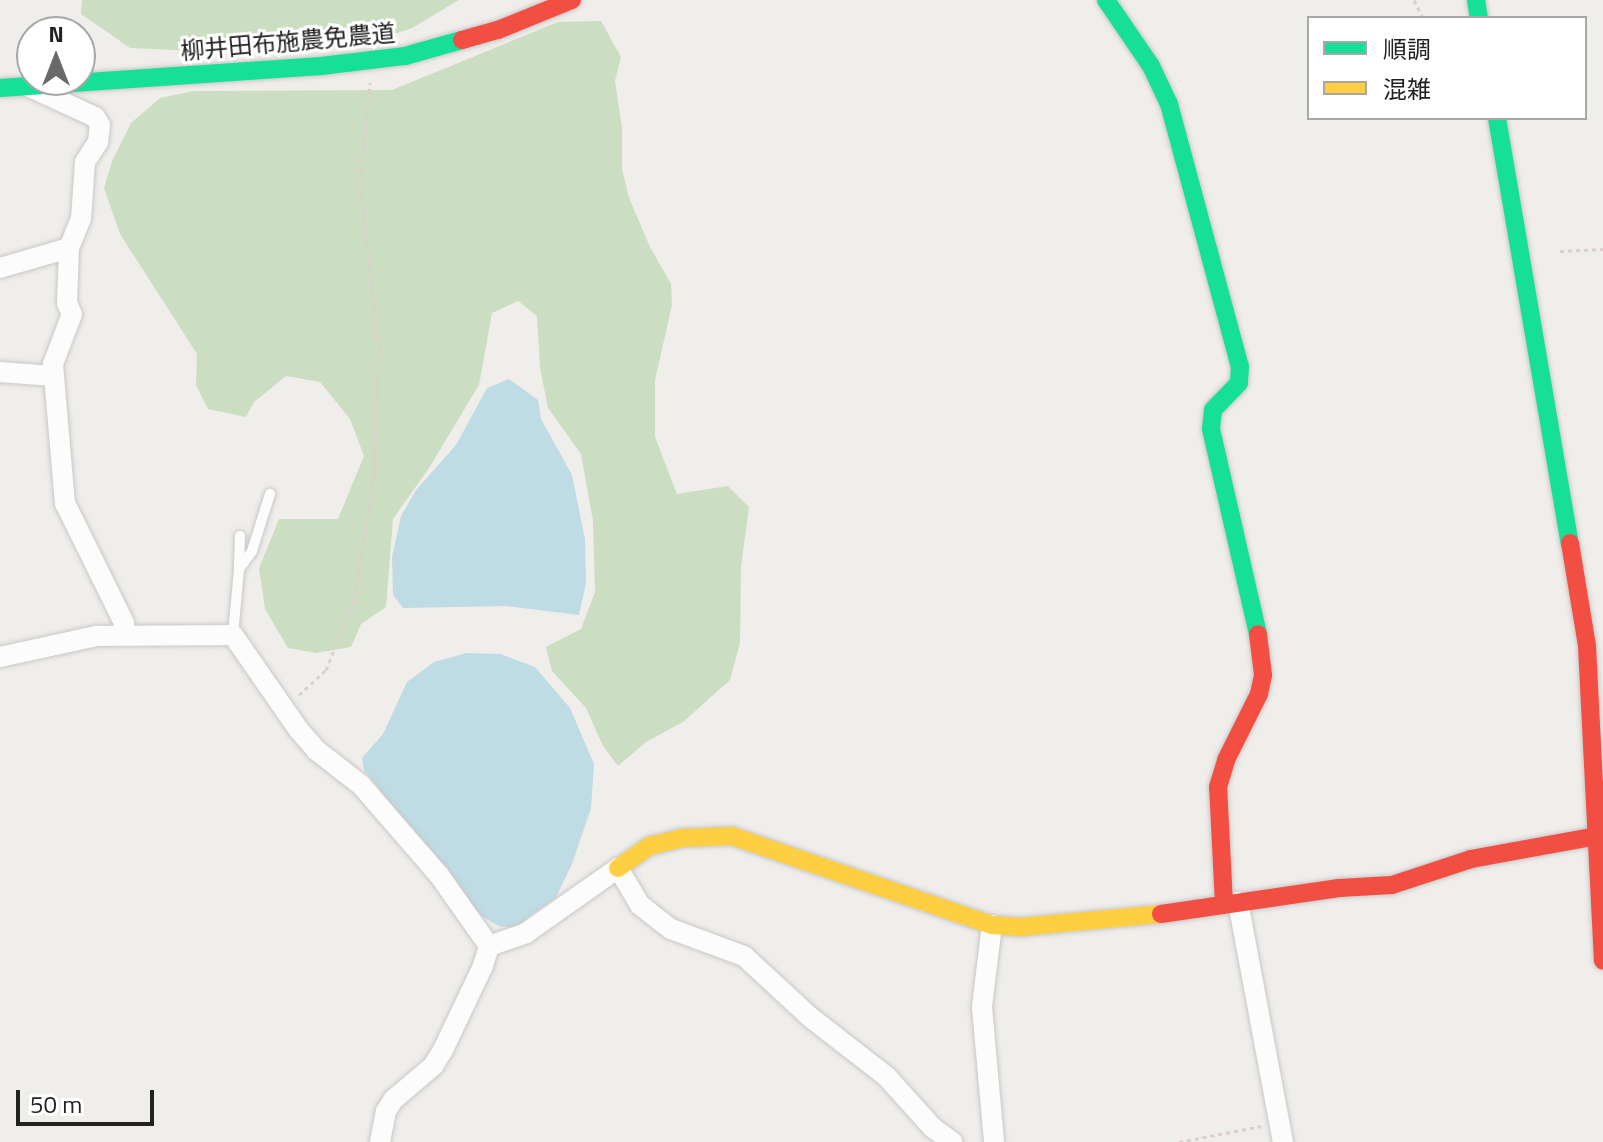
<!DOCTYPE html>
<meta charset="utf-8">
<style>
body{margin:0}
#map{position:relative;width:1603px;height:1142px;overflow:hidden;background:#f0eeeb;font-family:"Titillium Web","Noto Sans JP",sans-serif}
div>[style]{position:absolute}
[style*='--x']{left:calc(var(--x)*1px);top:calc(var(--y)*1px);width:calc(var(--w)*1px);rotate:calc(var(--a)*1deg)}
.forest>*{inset:0;background:#cbdec1}
.water>*{inset:0;background:#bfdbe3}
.path>*{height:3px;margin-top:-1.5px;transform-origin:0;background:repeating-linear-gradient(90deg,#dccecd 0 4px,transparent 0 8px)}
.roads{filter:drop-shadow(0 0 2px #c9c8c7) drop-shadow(0 0 2px #c9c8c7)}
.lane>*{height:10px;margin:-5px;padding:0 5px;transform-origin:5px;border-radius:5px;background:#fdfcfc}
.street>*{height:20px;margin:-10px;padding:0 10px;transform-origin:10px;border-radius:10px;background:#fdfcfc}
.fast>*{height:18px;margin:-9px;padding:0 9px;transform-origin:9px;border-radius:9px;background:#16e098}
.slow>*{height:18px;margin:-9px;padding:0 9px;transform-origin:9px;border-radius:9px;background:#ffcf43}
.jam>*{height:18px;margin:-9px;padding:0 9px;transform-origin:9px;border-radius:9px;background:#f24e42}
span{translate:-50% -50%;white-space:nowrap;text-align:center;line-height:1.15;-webkit-text-stroke:6px #fff;paint-order:stroke}
.street-label{font-size:24px;color:#222}
.legend{position:absolute;left:1307px;top:16px;width:280px;height:104px;box-sizing:border-box;background:#fff;border:2px solid #a7a7a7;margin:0;padding:10px 14px;list-style:none;font-size:24px;color:#222}
.legend li{display:flex;align-items:center;gap:16px;height:40px}
.legend b{width:40px;border:2px solid #a7a7a7}
.north{position:absolute;left:16px;top:16px;width:80px;height:80px;box-sizing:border-box;background:#fff;border:2px solid #a7a7a7;border-radius:50%;rotate:0deg;font-size:22px;font-weight:700;line-height:32px;text-align:center;color:#222}
.north::after{content:'';display:block;margin:auto;width:28px;height:36px;background:#6a6968;clip-path:polygon(50% 0,100% 100%,50% 72%,0 100%)}
.scale{position:absolute;left:16px;top:1090px;width:138px;height:36px;box-sizing:border-box;border:4px solid #222;border-top:0;padding-left:10px;font-size:24px;line-height:28px;white-space:nowrap;color:#222;-webkit-text-stroke:6px #fff;paint-order:stroke}
</style>
<div id="map">
<div class="forest">
<i style="clip-path:polygon(82px 0,459px 0,412px 28px,362px 45px,195px 51px,130px 48px,81px 14px)"></i>
<i style="clip-path:polygon(601px 21px,621px 57px,615px 81px,622px 128px,622px 169px,629px 198px,650px 247px,671px 284px,672px 305px,655px 380px,655px 437px,677px 494px,728px 486px,749px 507px,741px 567px,740px 643px,730px 680px,683px 722px,646px 742px,618px 766px,603px 746px,586px 708px,552px 671px,546px 647px,581px 629px,595px 592px,593px 521px,581px 454px,548px 408px,540px 368px,537px 316px,518px 301px,492px 313px,479px 385px,429px 468px,393px 519px,386px 607px,361px 624px,351px 647px,316px 653px,288px 648px,265px 609px,259px 568px,279px 519px,338px 519px,364px 456px,350px 419px,320px 382px,286px 376px,254px 402px,246px 417px,208px 409px,196px 385px,197px 354px,120px 234px,104px 188px,112px 161px,131px 123px,160px 98px,194px 91px,392px 90px,558px 22px)"></i>
</div>
<div class="water">
<i style="clip-path:polygon(509px 379px,538px 400px,541px 419px,572px 475px,585px 539px,586px 583px,579px 615px,506px 606px,403px 608px,393px 595px,392px 557px,401px 516px,416px 490px,456px 445px,487px 388px)"></i>
<i style="clip-path:polygon(467px 653px,500px 654px,535px 667px,570px 708px,594px 764px,591px 808px,572px 864px,556px 897px,514px 928px,499px 926px,481px 916px,364px 770px,362px 758px,383px 734px,407px 682px,434px 662px)"></i>
</div>
<div class="path">
<i style="--x:1414;--y:0;--w:20;--a:63"></i>
<i style="--x:1560;--y:251;--w:43;--a:-2.7"></i>
<i style="--x:299;--y:695;--w:37;--a:-43"></i>
<i style="--x:326;--y:670;--w:79;--a:-68.6"></i>
<i style="--x:355;--y:596;--w:124;--a:-81.2"></i>
<i style="--x:374;--y:473;--w:125;--a:-87.7"></i>
<i style="--x:379;--y:348;--w:169;--a:-96.5"></i>
<i style="--x:360;--y:180;--w:98;--a:-84.1"></i>
<i style="--x:1179;--y:1142;--w:84;--a:-11"></i>
</div>
<div class="roads">
<div class="lane">
<i style="--x:240;--y:536;--w:33;--a:92"></i>
<i style="--x:239;--y:569;--w:22;--a:-54"></i>
<i style="--x:252;--y:551;--w:60;--a:-72.5"></i>
<i style="--x:233;--y:635;--w:66;--a:-84.8"></i>
</div>
<div class="street">
<i style="--x:69;--y:248;--w:55;--a:92.1"></i>
<i style="--x:67;--y:303;--w:12;--a:66"></i>
<i style="--x:72;--y:314;--w:53;--a:110.8"></i>
<i style="--x:53;--y:364;--w:140;--a:85.1"></i>
<i style="--x:65;--y:503;--w:134;--a:63.8"></i>
<i style="--x:124;--y:623;--w:12;--a:95"></i>
<i style="--x:0;--y:268;--w:72;--a:-16.2"></i>
<i style="--x:69;--y:248;--w:31;--a:-68"></i>
<i style="--x:81;--y:219;--w:57;--a:-86"></i>
<i style="--x:85;--y:162;--w:24;--a:-57"></i>
<i style="--x:98;--y:142;--w:17;--a:-83"></i>
<i style="--x:100;--y:125;--w:9;--a:-122"></i>
<i style="--x:95;--y:117;--w:72;--a:-155.2"></i>
<i style="--x:0;--y:372;--w:53;--a:4.3"></i>
<i style="--x:0;--y:657;--w:98;--a:-12.3"></i>
<i style="--x:96;--y:636;--w:137;--a:-0.4"></i>
<i style="--x:233;--y:635;--w:114;--a:55.3"></i>
<i style="--x:298;--y:729;--w:28;--a:49"></i>
<i style="--x:316;--y:750;--w:57;--a:37.9"></i>
<i style="--x:361;--y:785;--w:119;--a:49.1"></i>
<i style="--x:439;--y:875;--w:87;--a:54.8"></i>
<i style="--x:489;--y:946;--w:21;--a:107"></i>
<i style="--x:483;--y:966;--w:93;--a:115.5"></i>
<i style="--x:443;--y:1050;--w:19;--a:122"></i>
<i style="--x:433;--y:1066;--w:52;--a:139.6"></i>
<i style="--x:393;--y:1100;--w:13;--a:122"></i>
<i style="--x:386;--y:1111;--w:32;--a:101"></i>
<i style="--x:1238;--y:902;--w:244;--a:79.4"></i>
<i style="--x:992;--y:925;--w:83;--a:97"></i>
<i style="--x:982;--y:1007;--w:136;--a:84.9"></i>
<i style="--x:489;--y:946;--w:39;--a:-19"></i>
<i style="--x:526;--y:933;--w:113;--a:-35.2"></i>
<i style="--x:618;--y:868;--w:43;--a:59.3"></i>
<i style="--x:640;--y:905;--w:39;--a:38"></i>
<i style="--x:671;--y:929;--w:78;--a:20.3"></i>
<i style="--x:744;--y:956;--w:90;--a:42.7"></i>
<i style="--x:810;--y:1017;--w:98;--a:37.9"></i>
<i style="--x:887;--y:1077;--w:69;--a:48"></i>
<i style="--x:933;--y:1128;--w:24;--a:36"></i>
</div>
<div class="fast">
<i style="--x:1106;--y:0;--w:80;--a:55.7"></i>
<i style="--x:1151;--y:66;--w:42;--a:64.7"></i>
<i style="--x:1169;--y:104;--w:272;--a:74.9"></i>
<i style="--x:1240;--y:367;--w:16;--a:94"></i>
<i style="--x:1239;--y:383;--w:37;--a:134"></i>
<i style="--x:1213;--y:410;--w:19;--a:96"></i>
<i style="--x:1211;--y:429;--w:210;--a:77.1"></i>
<i style="--x:1476;--y:0;--w:18;--a:81"></i>
<i style="--x:0;--y:88;--w:322;--a:-3.9"></i>
<i style="--x:321;--y:66;--w:85;--a:-6.8"></i>
<i style="--x:405;--y:56;--w:59;--a:-15.7"></i>
<i style="--x:1497;--y:118;--w:431;--a:80.3"></i>
</div>
<div class="slow">
<i style="--x:618;--y:868;--w:39;--a:-35"></i>
<i style="--x:650;--y:846;--w:33;--a:-14"></i>
<i style="--x:682;--y:838;--w:50;--a:-2.3"></i>
<i style="--x:732;--y:836;--w:275;--a:18.9"></i>
<i style="--x:992;--y:925;--w:29;--a:4"></i>
<i style="--x:1021;--y:927;--w:141;--a:-5.3"></i>
</div>
<div class="jam">
<i style="--x:462;--y:40;--w:37;--a:-16"></i>
<i style="--x:498;--y:30;--w:80;--a:-22.1"></i>
<i style="--x:1570;--y:543;--w:104;--a:80.6"></i>
<i style="--x:1587;--y:646;--w:315;--a:87.1"></i>
<i style="--x:1224;--y:904;--w:117;--a:-92.9"></i>
<i style="--x:1218;--y:787;--w:28;--a:-73"></i>
<i style="--x:1226;--y:760;--w:74;--a:-63.4"></i>
<i style="--x:1259;--y:694;--w:19;--a:-78"></i>
<i style="--x:1263;--y:675;--w:41;--a:-97"></i>
<i style="--x:1161;--y:914;--w:180;--a:-8.3"></i>
<i style="--x:1339;--y:888;--w:53;--a:-3.2"></i>
<i style="--x:1392;--y:885;--w:83;--a:-18.2"></i>
<i style="--x:1471;--y:859;--w:134;--a:-10.3"></i>
</div>
</div>
<div class="street-label">
<span style="left:288px;top:42px;rotate:-5deg">柳井田布施農免農道</span>
</div>
<ul class="legend">
<li><b style="height:10px;background:#16e098"></b>順調</li>
<li><b style="height:10px;background:#ffcf43"></b>混雑</li>
</ul>
<div class="north">N</div>
<div class="scale">50 m</div>
</div>
